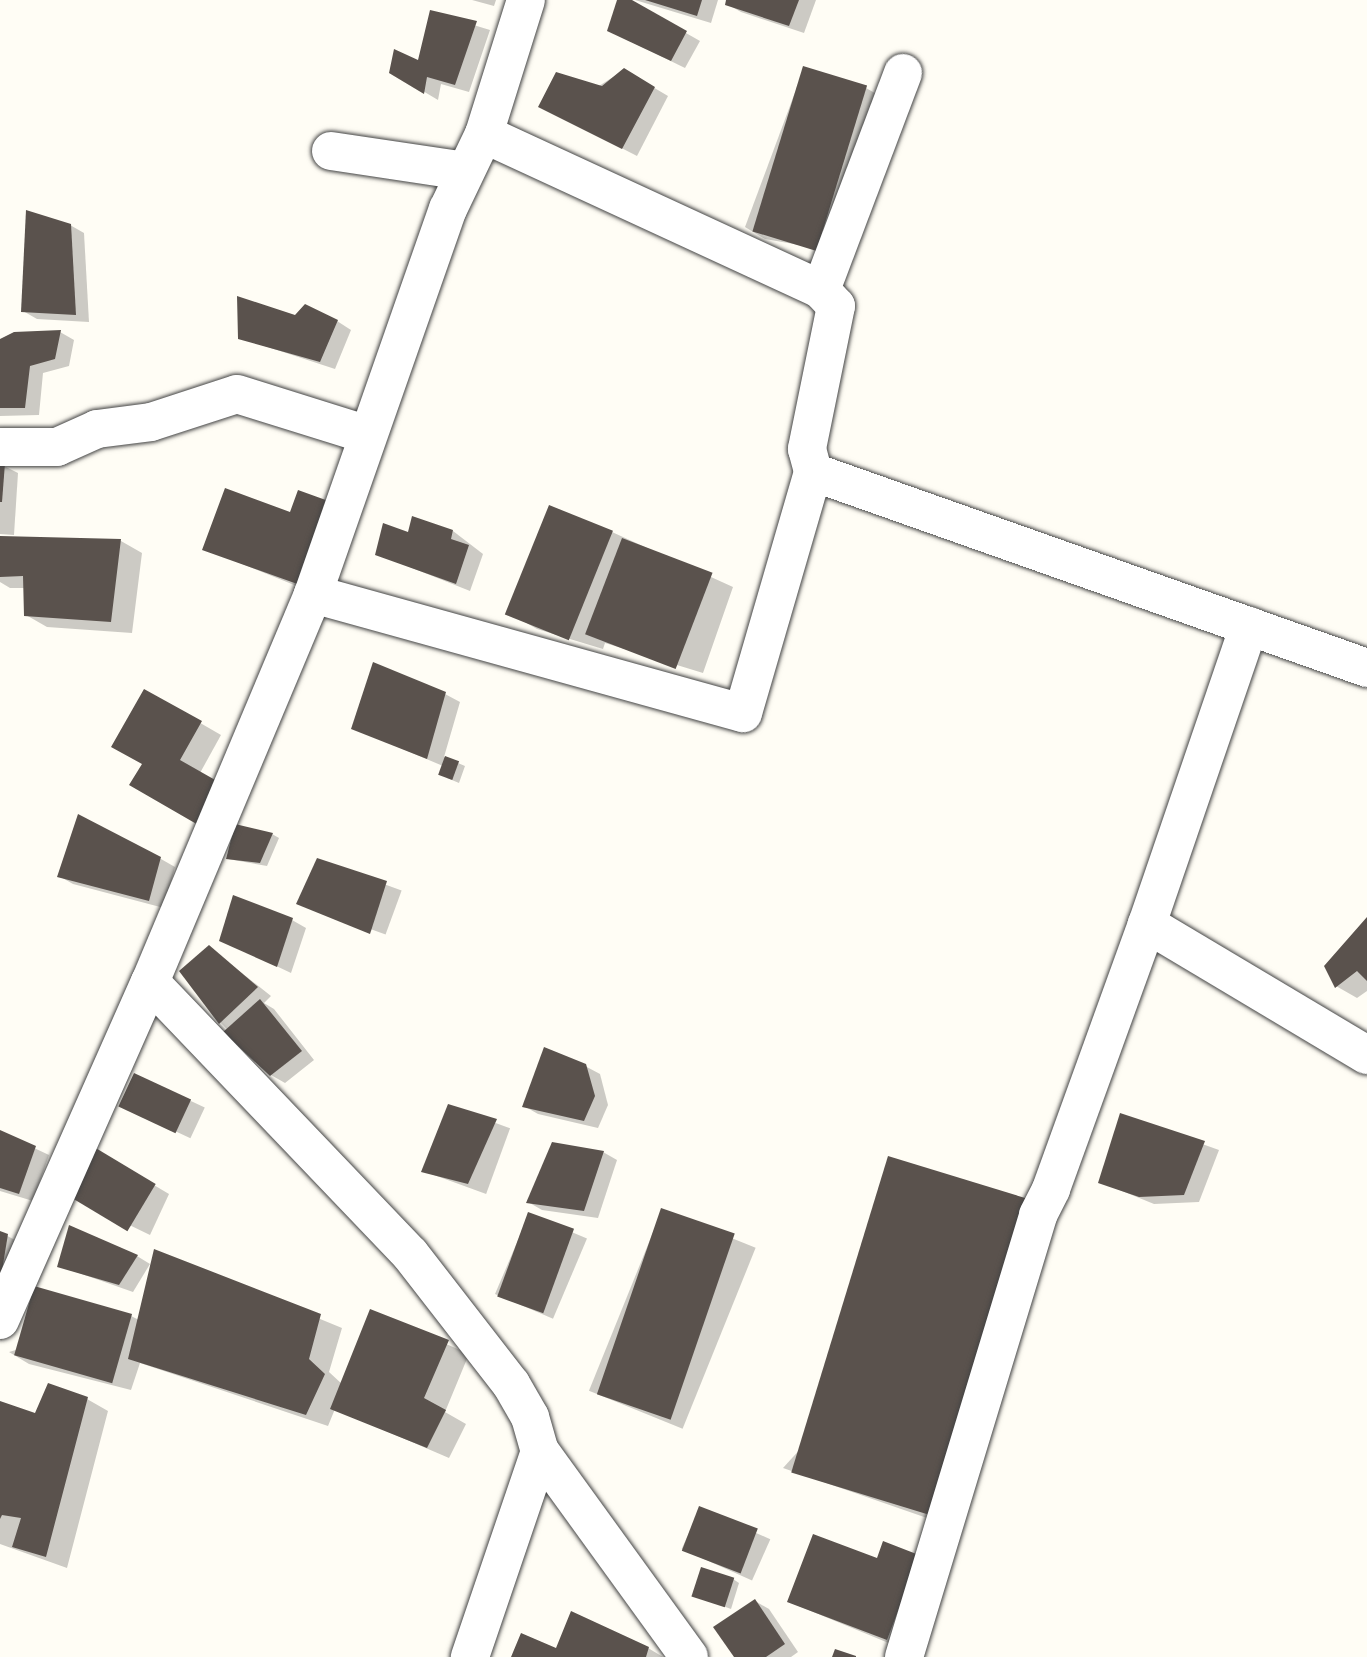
<!DOCTYPE html>
<style>
body{margin:0}
#map{position:relative;width:1367px;height:1657px;overflow:hidden;background:#fffdf5;font-family:"PT Serif",serif}
div>[style]{position:absolute}
[style*='--x']{left:calc(var(--x)*1px);top:calc(var(--y)*1px);width:calc(var(--w)*1px);rotate:calc(var(--a)*1deg)}
.shadow>*{inset:0;background:#0003;transform-origin:0 0}
.building>*{inset:0;background:#5a524d;transform-origin:0 0}
.roads{filter:drop-shadow(0 0 2px #444) drop-shadow(0 0 2px #444)}
.minor>*{height:38px;margin:-19px;padding:0 19px;transform-origin:19px;border-radius:19px;background:#fff}
span{translate:-50% -50%;white-space:nowrap;text-align:center;line-height:1.15;-webkit-text-stroke:7px #fff;paint-order:stroke}
</style>
<div id="map">
<div class="shadow">
<i style="clip-path:polygon(472px 0,496px 0,494px 6px)"></i>
<i style="clip-path:polygon(619px 0,628px 0,700px 41px,685px 68px,609px 31px)"></i>
<i style="clip-path:polygon(635px 0,718px 0,711px 23px)"></i>
<i style="clip-path:polygon(728px 0,816px 0,804px 33px,741px 12px,727px 4px)"></i>
<i style="clip-path:polygon(431px 12px,490px 30px,469px 92px,441px 84px,438px 100px,391px 72px,419px 63px)"></i>
<i style="clip-path:polygon(804px 68px,866px 88px,887px 100px,834px 251px,765px 239px,745px 227px)"></i>
<i style="clip-path:polygon(624px 70px,668px 96px,637px 156px,555px 114px)"></i>
<i style="clip-path:polygon(70px 225px,84px 233px,89px 322px,37px 319px,23px 311px)"></i>
<i style="clip-path:polygon(296px 317px,337px 321px,351px 330px,335px 369px,240px 338px)"></i>
<i style="clip-path:polygon(60px 332px,74px 340px,69px 366px,43px 373px,39px 415px,0 416px,0 341px)"></i>
<i style="clip-path:polygon(0 464px,18px 473px,14px 535px,0 534px)"></i>
<i style="clip-path:polygon(291px 514px,324px 597px,205px 549px)"></i>
<i style="clip-path:polygon(453px 531px,483px 554px,470px 591px,377px 554px,409px 534px)"></i>
<i style="clip-path:polygon(612px 532px,733px 587px,703px 673px,605px 643px,603px 649px,537px 629px,516px 617px)"></i>
<i style="clip-path:polygon(0 538px,121px 541px,142px 553px,132px 633px,47px 627px,26px 615px,25px 588px,10px 588px,0 582px)"></i>
<i style="clip-path:polygon(145px 691px,221px 735px,200px 773px,144px 763px)"></i>
<i style="clip-path:polygon(445px 694px,460px 702px,444px 757px,465px 766px,459px 783px,447px 778px,443px 766px,353px 728px)"></i>
<i style="clip-path:polygon(272px 834px,279px 838px,267px 866px,228px 859px)"></i>
<i style="clip-path:polygon(161px 859px,175px 867px,164px 908px,73px 884px,59px 876px)"></i>
<i style="left:318px;top:860px;width:89px;height:47px;rotate:20deg"></i>
<i style="clip-path:polygon(292px 920px,306px 928px,291px 973px,221px 940px)"></i>
<i style="clip-path:polygon(1367px 920px,1367px 991px,1357px 998px,1336px 986px)"></i>
<i style="clip-path:polygon(209px 947px,271px 996px,264px 1003px,274px 1009px,314px 1060px,285px 1083px,271px 1075px,221px 1023px,182px 972px)"></i>
<i style="clip-path:polygon(585px 1066px,600px 1074px,608px 1105px,598px 1128px,538px 1114px,524px 1106px)"></i>
<i style="left:135px;top:1075px;width:77px;height:34px;rotate:25deg"></i>
<i style="left:449px;top:1106px;width:65px;height:70px;rotate:20deg"></i>
<i style="clip-path:polygon(1121px 1115px,1219px 1150px,1199px 1202px,1154px 1204px,1100px 1182px)"></i>
<i style="clip-path:polygon(0 1132px,49px 1155px,33px 1201px,0 1191px)"></i>
<i style="clip-path:polygon(95px 1150px,169px 1194px,150px 1235px,86px 1204px)"></i>
<i style="clip-path:polygon(603px 1152px,617px 1160px,598px 1218px,542px 1210px,528px 1202px)"></i>
<i style="clip-path:polygon(1026px 1200px,927px 1518px,783px 1468px)"></i>
<i style="left:662px;top:1210px;width:101px;height:195px;rotate:22deg"></i>
<i style="left:529px;top:1214px;width:63px;height:87px;rotate:23deg"></i>
<i style="clip-path:polygon(0 1232px,28px 1247px,25px 1284px,1px 1341px)"></i>
<i style="clip-path:polygon(155px 1251px,342px 1328px,329px 1372px,342px 1384px,371px 1311px,469px 1354px,445px 1412px,466px 1424px,449px 1458px,335px 1409px,328px 1426px,140px 1363px,131px 1390px,29px 1364px,9px 1352px,131px 1316px,139px 1320px)"></i>
<i style="clip-path:polygon(137px 1256px,150px 1264px,133px 1292px,59px 1266px)"></i>
<i style="clip-path:polygon(87px 1399px,108px 1411px,67px 1568px,0 1544px,0 1403px,36px 1415px)"></i>
<i style="left:700px;top:1508px;width:77px;height:45px;rotate:24deg"></i>
<i style="clip-path:polygon(884px 1543px,908px 1651px,789px 1602px,878px 1560px)"></i>
<i style="clip-path:polygon(733px 1579px,739px 1583px,731px 1609px,693px 1595px)"></i>
<i style="clip-path:polygon(755px 1601px,769px 1609px,798px 1652px,791px 1657px,736px 1657px)"></i>
<i style="clip-path:polygon(648px 1648px,663px 1657px,513px 1657px,557px 1650px)"></i>
</div>
<div class="building">
<i style="clip-path:polygon(617px 0,632px 0,687px 31px,671px 61px,607px 31px)"></i>
<i style="clip-path:polygon(645px 0,702px 0,697px 16px)"></i>
<i style="clip-path:polygon(726px 0,799px 0,789px 26px,725px 5px)"></i>
<i style="clip-path:polygon(430px 10px,477px 21px,455px 85px,427px 77px,424px 94px,389px 73px,394px 49px,418px 60px)"></i>
<i style="left:803px;top:66px;width:67px;height:173px;rotate:17deg"></i>
<i style="clip-path:polygon(624px 68px,655px 87px,622px 149px,538px 107px,556px 72px,602px 86px)"></i>
<i style="clip-path:polygon(26px 210px,71px 224px,76px 315px,21px 312px)"></i>
<i style="clip-path:polygon(237px 296px,295px 315px,305px 304px,338px 320px,320px 362px,238px 339px)"></i>
<i style="clip-path:polygon(61px 330px,55px 359px,30px 366px,25px 408px,0 408px,0 339px,14px 332px)"></i>
<i style="clip-path:polygon(0 462px,5px 463px,2px 502px,0 502px)"></i>
<i style="clip-path:polygon(225px 488px,290px 512px,298px 490px,334px 503px,303px 586px,202px 550px)"></i>
<i style="left:549px;top:505px;width:69px;height:118px;rotate:22deg"></i>
<i style="clip-path:polygon(412px 516px,453px 530px,451px 539px,469px 545px,456px 584px,375px 555px,383px 523px,408px 532px)"></i>
<i style="clip-path:polygon(0 536px,121px 539px,111px 622px,24px 616px,23px 576px,0 577px)"></i>
<i style="left:622px;top:538px;width:97px;height:103px;rotate:21deg"></i>
<i style="clip-path:polygon(373px 662px,446px 692px,427px 759px,351px 729px)"></i>
<i style="clip-path:polygon(144px 689px,202px 721px,180px 760px,224px 785px,200px 826px,129px 785px,142px 764px,111px 747px)"></i>
<i style="left:445px;top:756px;width:15px;height:20px;rotate:20deg"></i>
<i style="clip-path:polygon(78px 814px,161px 857px,149px 901px,57px 877px)"></i>
<i style="clip-path:polygon(235px 824px,273px 833px,260px 863px,226px 859px)"></i>
<i style="clip-path:polygon(317px 858px,387px 881px,370px 934px,296px 904px)"></i>
<i style="clip-path:polygon(233px 895px,293px 918px,277px 967px,219px 941px)"></i>
<i style="clip-path:polygon(1367px 917px,1367px 981px,1357px 971px,1335px 988px,1324px 966px)"></i>
<i style="clip-path:polygon(209px 945px,258px 987px,219px 1024px,179px 971px)"></i>
<i style="clip-path:polygon(260px 999px,302px 1051px,270px 1076px,223px 1032px)"></i>
<i style="clip-path:polygon(544px 1047px,586px 1064px,595px 1096px,584px 1121px,522px 1107px)"></i>
<i style="left:134px;top:1073px;width:63px;height:37px;rotate:25deg"></i>
<i style="clip-path:polygon(448px 1104px,497px 1119px,468px 1184px,421px 1172px)"></i>
<i style="clip-path:polygon(1120px 1113px,1205px 1141px,1184px 1195px,1139px 1197px,1098px 1183px)"></i>
<i style="clip-path:polygon(0 1130px,36px 1146px,19px 1194px,0 1188px)"></i>
<i style="clip-path:polygon(552px 1142px,604px 1151px,584px 1211px,526px 1203px)"></i>
<i style="left:94px;top:1147px;width:72px;height:55px;rotate:31deg"></i>
<i style="left:888px;top:1156px;width:145px;height:331px;rotate:17deg"></i>
<i style="left:661px;top:1208px;width:78px;height:197px;rotate:19deg"></i>
<i style="left:528px;top:1212px;width:49px;height:90px;rotate:20deg"></i>
<i style="clip-path:polygon(69px 1225px,138px 1255px,119px 1285px,57px 1267px)"></i>
<i style="clip-path:polygon(0 1231px,8px 1234px,0 1283px)"></i>
<i style="clip-path:polygon(154px 1249px,321px 1314px,309px 1359px,325px 1374px,306px 1415px,128px 1359px)"></i>
<i style="left:34px;top:1286px;width:102px;height:72px;rotate:16deg"></i>
<i style="clip-path:polygon(370px 1309px,449px 1340px,424px 1398px,446px 1410px,427px 1448px,330px 1409px)"></i>
<i style="clip-path:polygon(48px 1383px,88px 1397px,46px 1557px,12px 1547px,21px 1518px,2px 1515px,0 1519px,0 1401px,35px 1413px)"></i>
<i style="left:699px;top:1506px;width:63px;height:48px;rotate:21deg"></i>
<i style="clip-path:polygon(813px 1534px,877px 1558px,883px 1541px,919px 1555px,887px 1640px,787px 1602px)"></i>
<i style="left:701px;top:1567px;width:35px;height:31px;rotate:18deg"></i>
<i style="clip-path:polygon(755px 1599px,785px 1644px,766px 1657px,734px 1657px,713px 1627px)"></i>
<i style="clip-path:polygon(571px 1611px,649px 1647px,646px 1657px,511px 1657px,521px 1633px,556px 1648px)"></i>
<i style="clip-path:polygon(835px 1649px,856px 1656px,856px 1657px,832px 1657px)"></i>
</div>
<div class="roads">
<div class="minor">
<i style="--x:484;--y:134;--w:371;--a:24.8"></i>
<i style="--x:821;--y:290;--w:22;--a:47"></i>
<i style="--x:836;--y:306;--w:146;--a:101.5"></i>
<i style="--x:807;--y:449;--w:24;--a:75"></i>
<i style="--x:813;--y:472;--w:588;--a:19.48"></i>
<i style="--x:331;--y:151;--w:121;--a:8.5"></i>
<i style="--x:451;--y:169;--w:14;--a:25"></i>
<i style="--x:821;--y:290;--w:232;--a:-69.3"></i>
<i style="--x:0;--y:447;--w:57;--a:0"></i>
<i style="--x:57;--y:447;--w:44;--a:-24.2"></i>
<i style="--x:97;--y:429;--w:54;--a:-7.4"></i>
<i style="--x:151;--y:422;--w:90;--a:-18"></i>
<i style="--x:237;--y:394;--w:137;--a:17.4"></i>
<i style="--x:313;--y:594;--w:446;--a:15.5"></i>
<i style="--x:743;--y:713;--w:251;--a:-73.8"></i>
<i style="--x:1147;--y:924;--w:256;--a:30.8"></i>
<i style="--x:150;--y:982;--w:376;--a:46.3"></i>
<i style="--x:410;--y:1254;--w:165;--a:52.2"></i>
<i style="--x:511;--y:1384;--w:38;--a:60"></i>
<i style="--x:530;--y:1417;--w:35;--a:74"></i>
<i style="--x:540;--y:1451;--w:218;--a:108.8"></i>
<i style="--x:0;--y:1320;--w:370;--a:-66.1"></i>
<i style="--x:150;--y:982;--w:421;--a:-67.2"></i>
<i style="--x:313;--y:594;--w:408;--a:-70.7"></i>
<i style="--x:448;--y:209;--w:83;--a:-64.4"></i>
<i style="--x:484;--y:134;--w:140;--a:-72.6"></i>
<i style="--x:540;--y:1451;--w:254;--a:54.1"></i>
<i style="--x:904;--y:1657;--w:462;--a:-73.1"></i>
<i style="--x:1038;--y:1215;--w:29;--a:-63"></i>
<i style="--x:1051;--y:1189;--w:282;--a:-70.1"></i>
<i style="--x:1147;--y:924;--w:315;--a:-71.1"></i>
</div>
</div>
</div>
